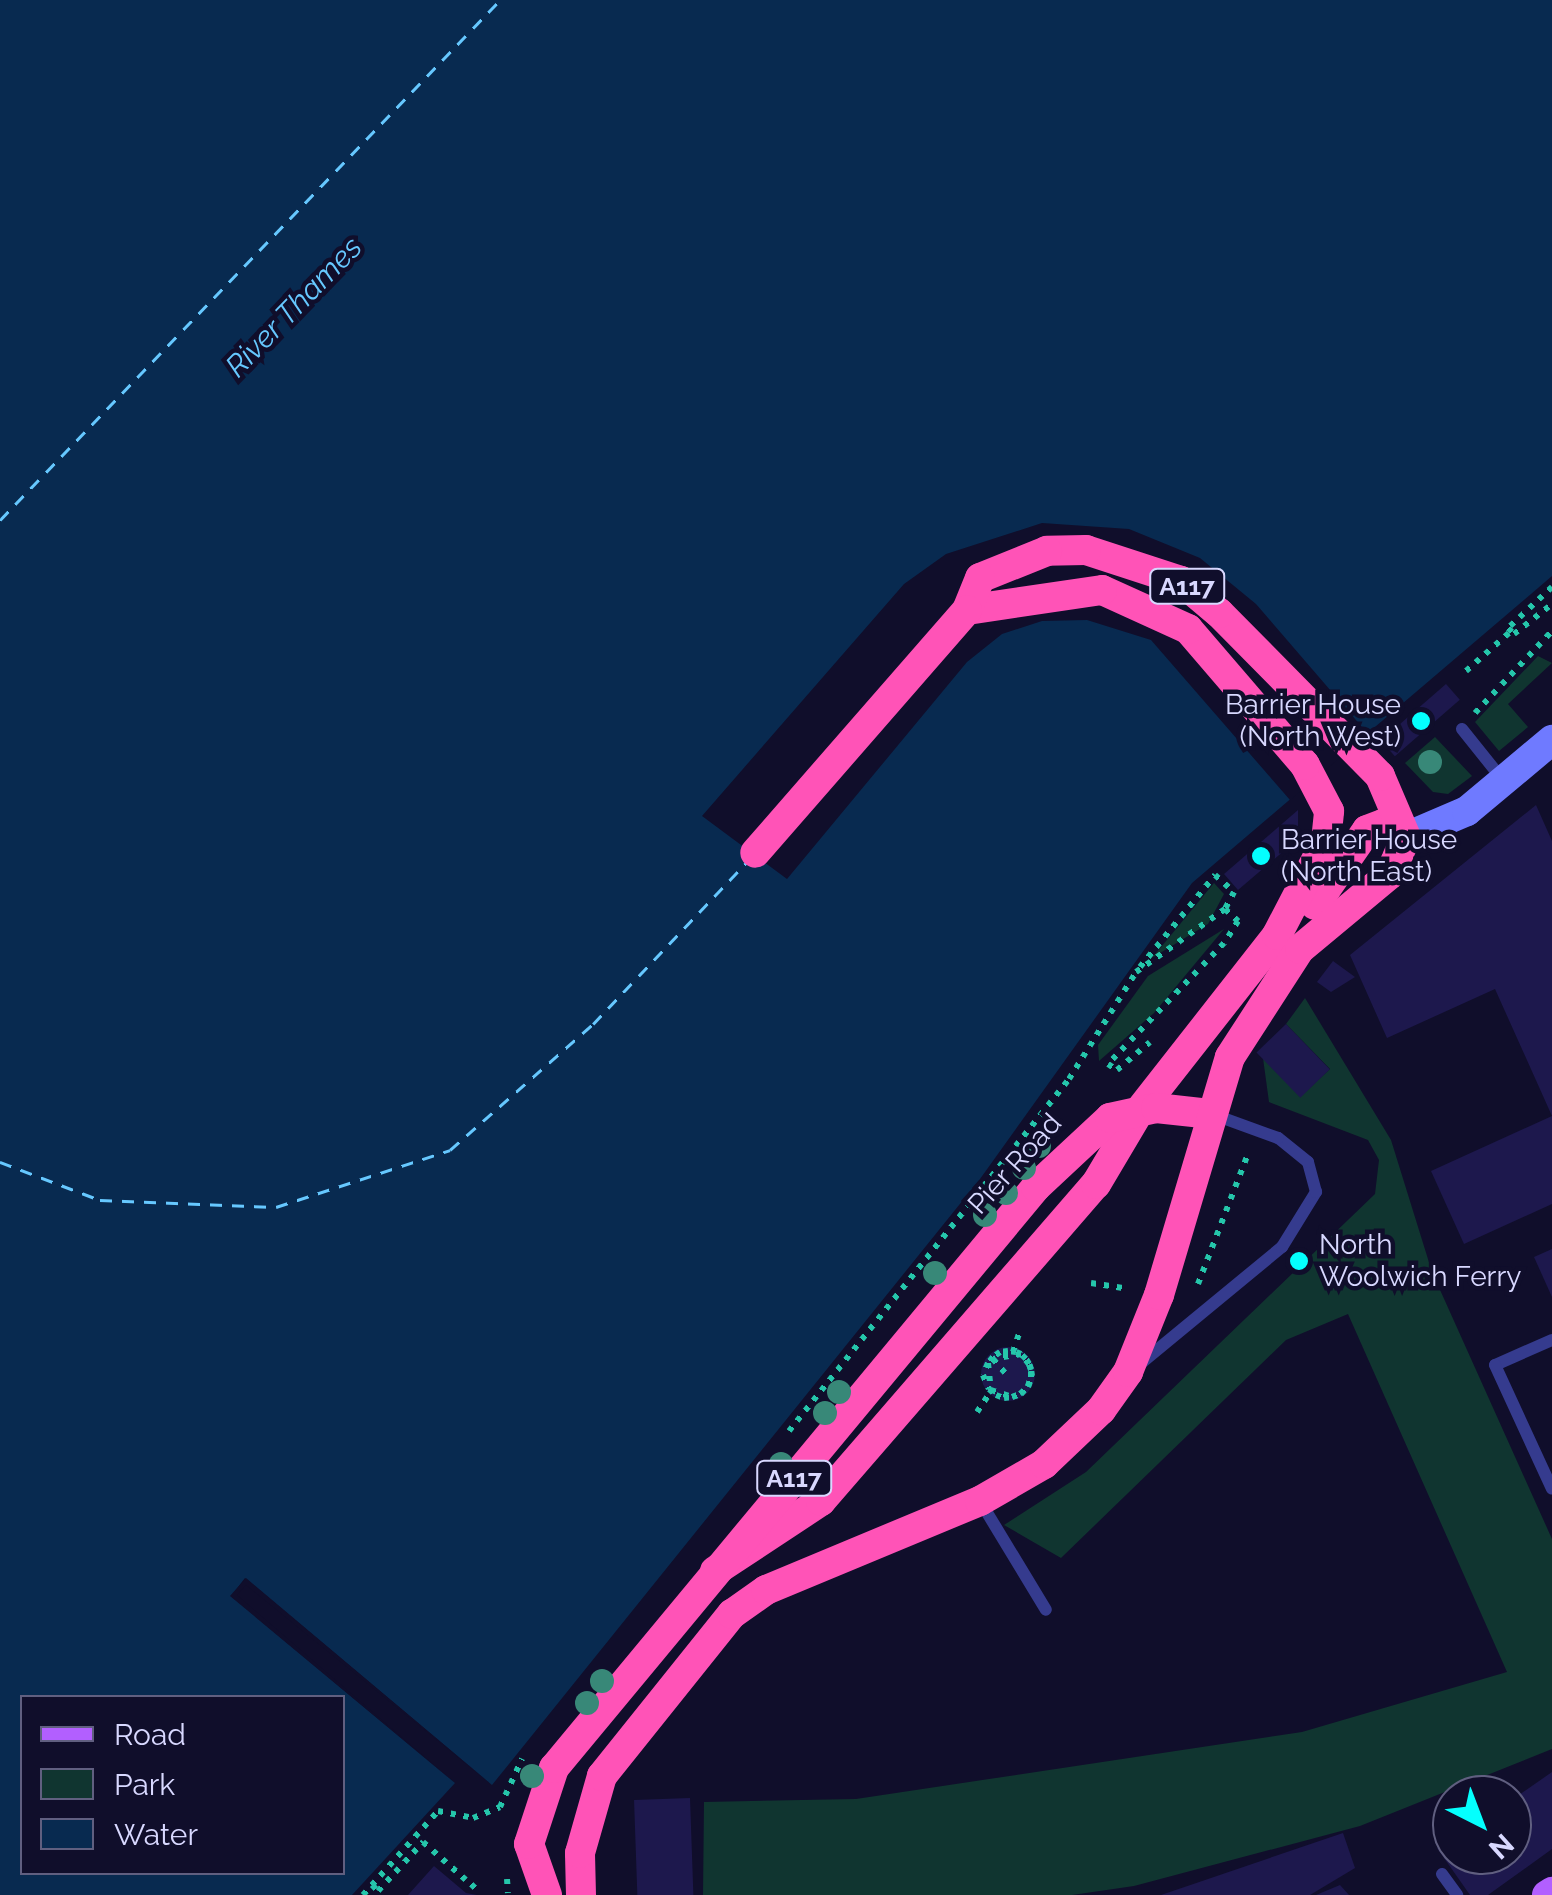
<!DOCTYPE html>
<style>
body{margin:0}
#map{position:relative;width:1552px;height:1895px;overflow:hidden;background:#100e2b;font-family:Raleway,sans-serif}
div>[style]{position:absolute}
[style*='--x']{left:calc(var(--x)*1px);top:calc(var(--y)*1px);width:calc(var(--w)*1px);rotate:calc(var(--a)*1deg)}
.green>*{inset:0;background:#103530}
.water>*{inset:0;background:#082a50}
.pier>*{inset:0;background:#100e2b}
.ferry>*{height:2.5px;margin-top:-1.25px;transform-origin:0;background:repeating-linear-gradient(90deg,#66c8ff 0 12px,transparent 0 22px)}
.building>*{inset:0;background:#1d184d;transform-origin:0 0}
.round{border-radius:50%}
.path>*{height:6px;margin-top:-3px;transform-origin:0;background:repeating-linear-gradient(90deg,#25c6ab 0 5px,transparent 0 13px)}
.lane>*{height:12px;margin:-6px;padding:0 6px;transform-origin:6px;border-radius:6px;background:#353b8e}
.secondary>*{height:30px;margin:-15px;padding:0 15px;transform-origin:15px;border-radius:15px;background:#6f7aff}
.primary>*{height:30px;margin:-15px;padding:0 15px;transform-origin:15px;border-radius:15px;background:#b25fff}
.highway>*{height:30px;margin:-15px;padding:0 15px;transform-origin:15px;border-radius:15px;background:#ff53b7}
.trees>*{width:24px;height:24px;margin:-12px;border-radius:50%;background:#388878}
.dots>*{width:28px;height:28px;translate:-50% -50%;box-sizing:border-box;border:5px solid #100e2b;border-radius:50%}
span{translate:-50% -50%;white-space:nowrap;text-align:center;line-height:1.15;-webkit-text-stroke:9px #100e2b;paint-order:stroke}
.shield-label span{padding:2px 8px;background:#100e2b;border:2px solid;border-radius:8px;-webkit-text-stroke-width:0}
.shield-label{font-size:25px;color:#d8d8ff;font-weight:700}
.poi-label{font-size:28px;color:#d8d8ff}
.right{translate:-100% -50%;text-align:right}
.left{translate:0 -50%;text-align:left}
.street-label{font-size:28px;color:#d8d8ff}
.water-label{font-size:30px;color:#66c8ff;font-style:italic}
.legend{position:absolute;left:20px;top:1695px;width:325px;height:180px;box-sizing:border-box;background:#100e2b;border:2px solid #605f80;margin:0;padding:12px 18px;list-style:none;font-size:30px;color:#d8d8ff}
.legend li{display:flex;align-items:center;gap:20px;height:50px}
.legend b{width:50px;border:2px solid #605f80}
.north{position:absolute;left:1432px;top:1775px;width:100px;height:100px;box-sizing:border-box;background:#100e2b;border:2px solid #605f80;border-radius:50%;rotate:138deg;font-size:28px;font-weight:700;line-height:40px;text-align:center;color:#d8d8ff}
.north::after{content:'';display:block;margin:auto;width:35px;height:45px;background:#04fffe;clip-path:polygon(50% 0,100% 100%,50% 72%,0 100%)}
</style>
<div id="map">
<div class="green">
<i style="clip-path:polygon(1538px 656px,1552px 663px,1508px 704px,1528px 727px,1499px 751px,1475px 722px)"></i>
<i style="clip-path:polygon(1435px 737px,1472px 776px,1448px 794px,1433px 792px,1405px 763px)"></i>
<i style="clip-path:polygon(1214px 883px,1224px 894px,1208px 924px,1152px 958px)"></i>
<i style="clip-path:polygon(1224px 929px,1154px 1013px,1099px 1061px,1098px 1045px,1148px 976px)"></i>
<i style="clip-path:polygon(1305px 998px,1391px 1140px,1432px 1272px,1552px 1539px,1552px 1749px,1360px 1826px,1134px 1886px,1072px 1895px,703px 1895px,704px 1802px,856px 1799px,1302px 1732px,1507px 1672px,1348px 1314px,1286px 1340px,1061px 1558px,1004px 1525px,1086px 1472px,1375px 1194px,1379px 1160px,1368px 1140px,1269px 1102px,1263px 1058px,1301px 1096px,1330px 1069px,1286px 1024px)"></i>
</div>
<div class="water">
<i style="clip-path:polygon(evenodd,0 0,1552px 0,1552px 576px,1192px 883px,980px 1179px,492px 1785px,245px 1578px,231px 1596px,455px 1783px,352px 1895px,0 1895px,0 0,22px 1698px,342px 1698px,342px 1872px,22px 1872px,22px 1698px)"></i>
</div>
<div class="pier">
<i style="clip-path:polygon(1042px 523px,1129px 529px,1200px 558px,1256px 604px,1368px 734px,1290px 800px,1151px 640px,1087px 620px,1042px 621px,1002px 634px,967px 662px,787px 879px,702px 816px,904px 584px,946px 554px)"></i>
<i style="clip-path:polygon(246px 1578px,492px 1785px,246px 1585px,237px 1595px,455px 1783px,230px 1596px)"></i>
</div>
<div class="ferry">
<i style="--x:0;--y:520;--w:721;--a:-46.12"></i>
<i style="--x:0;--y:1162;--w:107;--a:20.8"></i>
<i style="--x:100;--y:1200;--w:176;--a:2.3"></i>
<i style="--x:276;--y:1207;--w:183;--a:-18.1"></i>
<i style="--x:450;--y:1150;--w:191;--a:-41.4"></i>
<i style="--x:593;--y:1024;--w:224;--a:-46.5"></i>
</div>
<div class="building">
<i style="left:1446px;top:684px;width:21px;height:86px;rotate:49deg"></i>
<i style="clip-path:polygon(1536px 805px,1552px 841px,1552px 1116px,1495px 989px,1387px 1038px,1350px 955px)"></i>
<i style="clip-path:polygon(1298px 810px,1298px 839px,1238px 890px,1224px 874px)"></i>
<i style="clip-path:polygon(1333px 961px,1355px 977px,1331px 992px,1317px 982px)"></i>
<i style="left:1286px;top:1024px;width:63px;height:41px;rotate:46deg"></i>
<i style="clip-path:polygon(1552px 1116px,1552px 1204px,1464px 1244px,1431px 1171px)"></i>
<i style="clip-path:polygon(1552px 1249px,1552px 1297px,1534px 1257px)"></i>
<i class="round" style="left:981px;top:1347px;width:54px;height:54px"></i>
<i style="clip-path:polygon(1552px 1772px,1552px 1849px,1488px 1895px,1470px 1895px,1437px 1848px,1452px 1838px,1452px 1855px,1512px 1855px,1512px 1816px,1527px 1806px,1519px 1795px)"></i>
<i style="left:690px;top:1798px;width:97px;height:56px;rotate:88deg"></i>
<i style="clip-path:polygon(1343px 1833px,1355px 1868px,1310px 1895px,1161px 1895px)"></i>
<i style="clip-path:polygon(434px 1866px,466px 1893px,477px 1895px,408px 1895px)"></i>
<i style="clip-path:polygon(1340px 1885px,1349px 1895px,1316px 1895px)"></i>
</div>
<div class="path">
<i style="--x:1552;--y:587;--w:60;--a:137"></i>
<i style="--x:1508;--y:628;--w:8;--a:45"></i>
<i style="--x:1514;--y:634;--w:48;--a:-38.3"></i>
<i style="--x:1466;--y:671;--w:60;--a:-41.6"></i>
<i style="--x:1475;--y:713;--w:112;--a:-46.8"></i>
<i style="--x:1140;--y:967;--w:119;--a:-50.8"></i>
<i style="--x:1215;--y:875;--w:25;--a:42"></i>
<i style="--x:1234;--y:892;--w:19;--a:118"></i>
<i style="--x:1091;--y:1283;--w:37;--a:9"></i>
<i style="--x:1198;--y:1284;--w:139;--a:-69"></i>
<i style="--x:1013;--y:1352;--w:22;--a:-72"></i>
<i style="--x:993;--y:1359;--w:20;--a:49"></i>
<i style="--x:988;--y:1363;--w:27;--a:84"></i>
<i style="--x:991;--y:1390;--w:22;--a:18"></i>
<i style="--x:1012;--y:1397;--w:9;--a:-18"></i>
<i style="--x:1021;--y:1394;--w:11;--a:-49"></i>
<i style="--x:1028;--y:1386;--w:9;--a:-72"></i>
<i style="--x:1031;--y:1377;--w:8;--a:-90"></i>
<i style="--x:1031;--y:1369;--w:5;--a:-112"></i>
<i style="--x:1029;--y:1364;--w:13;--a:-129"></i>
<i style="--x:1021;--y:1354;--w:5;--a:-158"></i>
<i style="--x:1016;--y:1352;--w:8;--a:-173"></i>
<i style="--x:1008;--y:1351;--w:8;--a:173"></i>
<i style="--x:1000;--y:1352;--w:9;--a:144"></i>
<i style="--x:993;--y:1357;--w:8;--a:130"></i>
<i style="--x:988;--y:1363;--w:13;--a:113"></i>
<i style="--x:983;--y:1375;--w:15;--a:67"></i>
<i style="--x:989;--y:1389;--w:9;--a:41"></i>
<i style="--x:996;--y:1395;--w:9;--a:21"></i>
<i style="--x:1004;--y:1398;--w:8;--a:-7"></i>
<i style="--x:1012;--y:1397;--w:9;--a:-21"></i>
<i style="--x:1020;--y:1394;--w:11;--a:-41"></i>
<i style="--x:1028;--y:1387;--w:12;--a:-70"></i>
<i style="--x:1032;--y:1376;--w:6;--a:-99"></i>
<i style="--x:1031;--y:1370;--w:6;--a:-108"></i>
<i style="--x:1029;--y:1364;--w:6;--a:-121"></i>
<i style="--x:1026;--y:1359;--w:7;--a:-135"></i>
<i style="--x:1021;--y:1354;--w:28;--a:170"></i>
<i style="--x:977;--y:1412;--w:25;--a:-56"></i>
<i style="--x:789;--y:1431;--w:450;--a:-51.5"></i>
<i style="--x:1069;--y:1079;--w:126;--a:-57.9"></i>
<i style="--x:1136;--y:972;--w:109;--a:-35.3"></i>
<i style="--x:1225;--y:909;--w:18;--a:43"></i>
<i style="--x:1238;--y:921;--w:26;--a:122"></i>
<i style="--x:1224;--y:943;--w:168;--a:133.8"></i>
<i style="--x:1108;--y:1064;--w:11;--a:34"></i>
<i style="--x:1117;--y:1070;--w:43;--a:-40.3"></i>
<i style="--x:507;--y:1879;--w:14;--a:86"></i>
<i style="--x:471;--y:1884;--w:7;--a:45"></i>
<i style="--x:372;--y:1885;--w:8;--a:45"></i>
<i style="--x:378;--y:1891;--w:67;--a:-47.4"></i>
<i style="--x:423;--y:1842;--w:57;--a:41.5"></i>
<i style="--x:363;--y:1895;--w:113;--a:-48.2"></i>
<i style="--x:438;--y:1811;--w:36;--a:11"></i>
<i style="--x:473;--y:1818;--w:29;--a:-22"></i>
<i style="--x:500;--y:1807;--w:53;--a:-65.4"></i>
</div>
<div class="lane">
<i style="--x:1462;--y:729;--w:64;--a:51.3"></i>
<i style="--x:1552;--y:1340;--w:62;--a:156.3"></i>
<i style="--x:1495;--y:1365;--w:136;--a:65.3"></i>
<i style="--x:1140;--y:1364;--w:184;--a:-39.5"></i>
<i style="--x:1282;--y:1247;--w:65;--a:-58.3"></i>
<i style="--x:1316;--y:1192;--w:31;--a:-105"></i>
<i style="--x:1308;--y:1162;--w:38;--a:-141"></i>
<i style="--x:1278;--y:1138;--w:70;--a:-160"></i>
<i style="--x:980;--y:1501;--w:127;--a:58.8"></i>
<i style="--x:1442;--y:1874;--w:26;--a:54"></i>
</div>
<div class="secondary">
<i style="--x:1406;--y:837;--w:66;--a:-23.1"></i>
<i style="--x:1467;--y:811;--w:111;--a:-39.9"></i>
</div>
<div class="primary">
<i style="--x:1547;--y:1895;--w:6;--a:-31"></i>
</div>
<div class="highway">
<i style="--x:1315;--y:905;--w:91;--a:-55.3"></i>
<i style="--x:1367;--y:830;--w:19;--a:-21"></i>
<i style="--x:1385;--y:823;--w:25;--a:34"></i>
<i style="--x:715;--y:1571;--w:127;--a:-33.4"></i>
<i style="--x:821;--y:1501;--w:420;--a:-49.1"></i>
<i style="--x:1096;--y:1184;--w:86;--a:-59.3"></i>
<i style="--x:1140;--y:1110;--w:222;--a:-51.9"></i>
<i style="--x:1277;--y:935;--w:106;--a:-62.5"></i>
<i style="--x:1326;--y:841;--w:30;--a:-84"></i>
<i style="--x:1329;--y:811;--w:52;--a:-117.6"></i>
<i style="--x:1305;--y:765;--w:179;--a:-130.7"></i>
<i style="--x:1188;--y:629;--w:94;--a:-155.6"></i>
<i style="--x:1102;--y:590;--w:136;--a:171.6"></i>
<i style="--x:547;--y:1895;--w:54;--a:-109.4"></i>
<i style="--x:529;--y:1844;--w:80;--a:-71.8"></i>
<i style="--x:554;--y:1768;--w:755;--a:-50.32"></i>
<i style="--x:1036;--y:1187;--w:101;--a:-43"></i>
<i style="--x:1110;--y:1118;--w:47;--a:-12.3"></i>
<i style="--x:1156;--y:1108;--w:54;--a:6.3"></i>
<i style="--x:581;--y:1895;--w:42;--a:-91.4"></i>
<i style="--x:580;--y:1853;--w:80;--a:-74.1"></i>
<i style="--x:602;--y:1776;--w:208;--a:-51.3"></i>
<i style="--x:732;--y:1614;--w:42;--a:-35.2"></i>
<i style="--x:766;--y:1590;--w:232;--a:-22.6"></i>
<i style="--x:980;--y:1501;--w:74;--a:-30"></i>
<i style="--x:1044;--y:1464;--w:79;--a:-43.5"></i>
<i style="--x:1101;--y:1410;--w:47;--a:-54.6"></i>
<i style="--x:1128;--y:1372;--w:83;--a:-68.1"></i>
<i style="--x:1159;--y:1295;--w:248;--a:-73.4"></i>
<i style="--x:1230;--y:1057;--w:129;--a:-57.1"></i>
<i style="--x:1300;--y:949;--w:117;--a:-39.8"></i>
<i style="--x:1390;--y:874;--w:40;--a:-66.6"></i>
<i style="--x:1406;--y:837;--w:66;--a:-113.1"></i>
<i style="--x:1380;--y:776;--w:229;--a:-134.6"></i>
<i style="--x:1219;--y:613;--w:50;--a:-139.9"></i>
<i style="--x:1181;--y:581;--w:100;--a:-161.9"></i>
<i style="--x:1086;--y:550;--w:39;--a:179"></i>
<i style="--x:1047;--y:551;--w:72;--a:158.1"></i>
<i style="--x:980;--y:578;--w:35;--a:112"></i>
<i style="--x:967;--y:610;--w:322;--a:131.1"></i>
</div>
<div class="trees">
<i style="left:1430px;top:762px"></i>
<i style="left:1039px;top:1146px"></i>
<i style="left:1024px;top:1168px"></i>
<i style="left:1006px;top:1193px"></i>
<i style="left:985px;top:1215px"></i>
<i style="left:935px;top:1273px"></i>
<i style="left:839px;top:1392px"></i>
<i style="left:825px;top:1413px"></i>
<i style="left:781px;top:1464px"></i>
<i style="left:602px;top:1681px"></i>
<i style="left:587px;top:1703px"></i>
<i style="left:532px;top:1776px"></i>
</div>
<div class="dots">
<i style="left:1421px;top:721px;background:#04fffe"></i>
<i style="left:1261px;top:856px;background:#04fffe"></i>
<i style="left:1299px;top:1261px;background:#04fffe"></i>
</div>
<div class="shield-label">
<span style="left:1187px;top:586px">A117</span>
<span style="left:794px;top:1478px">A117</span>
</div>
<div class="poi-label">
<span class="right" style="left:1401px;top:721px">Barrier House<br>(North West)</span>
<span class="left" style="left:1281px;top:856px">Barrier House<br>(North East)</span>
<span class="left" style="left:1319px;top:1261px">North<br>Woolwich Ferry</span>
</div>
<div class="street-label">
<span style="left:1015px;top:1164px;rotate:-48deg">Pier Road</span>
</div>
<div class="water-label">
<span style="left:294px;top:307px;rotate:-46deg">River Thames</span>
</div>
<ul class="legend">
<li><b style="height:12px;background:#b25fff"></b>Road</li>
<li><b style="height:28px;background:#103530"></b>Park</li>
<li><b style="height:28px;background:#082a50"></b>Water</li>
</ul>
<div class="north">N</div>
</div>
